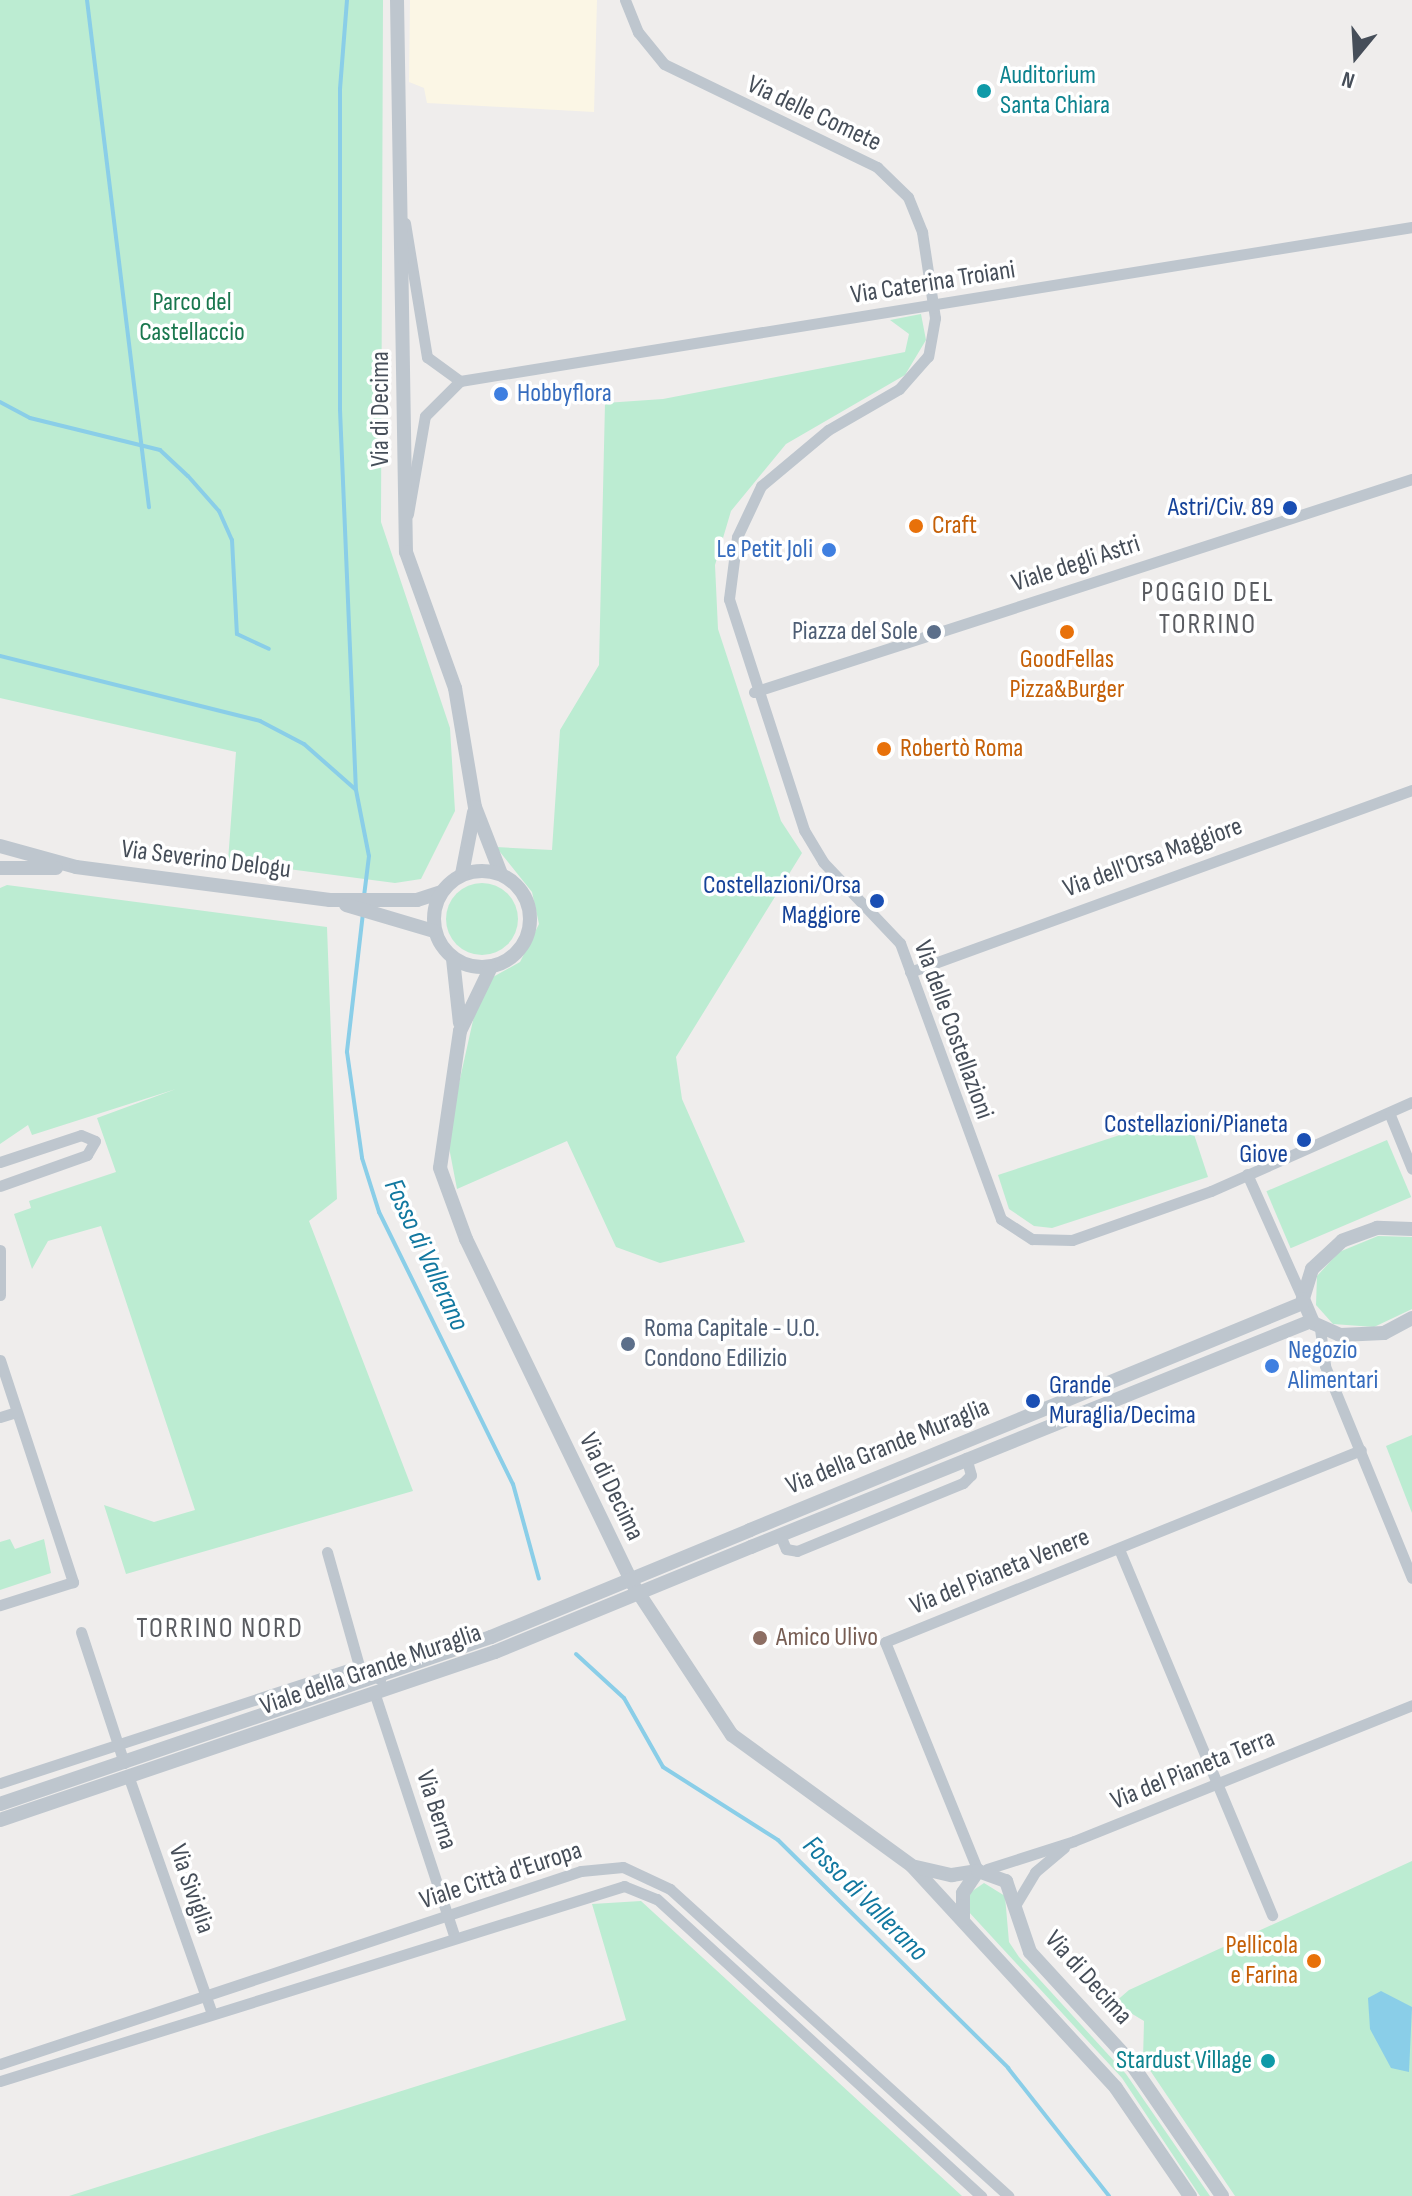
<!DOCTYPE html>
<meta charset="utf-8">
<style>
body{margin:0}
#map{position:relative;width:1412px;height:2196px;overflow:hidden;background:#efedec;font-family:"Sofia Sans Condensed",sans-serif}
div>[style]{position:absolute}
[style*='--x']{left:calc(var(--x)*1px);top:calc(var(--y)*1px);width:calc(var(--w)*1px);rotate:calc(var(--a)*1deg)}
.commercial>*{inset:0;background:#fbf6e5}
.green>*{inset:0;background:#bcecd2;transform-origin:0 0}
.round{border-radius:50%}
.water>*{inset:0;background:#8acee8}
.stream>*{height:4px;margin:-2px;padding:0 2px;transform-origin:2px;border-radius:2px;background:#8acee8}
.minor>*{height:11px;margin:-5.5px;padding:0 5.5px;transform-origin:5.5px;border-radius:5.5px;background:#bec6ce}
.tertiary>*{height:14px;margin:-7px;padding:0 7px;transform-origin:7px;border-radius:7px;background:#bec6ce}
.tertiary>.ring{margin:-7px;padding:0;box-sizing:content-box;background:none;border:14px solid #bec6ce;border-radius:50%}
.tertiary-bridge>*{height:14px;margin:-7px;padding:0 7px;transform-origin:7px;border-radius:7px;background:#bec6ce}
.dots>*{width:22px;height:22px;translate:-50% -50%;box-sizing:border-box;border:4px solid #fff;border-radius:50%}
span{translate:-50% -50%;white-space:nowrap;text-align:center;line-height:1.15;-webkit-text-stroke:7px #fff;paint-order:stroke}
.culture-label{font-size:26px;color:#0d838f}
.left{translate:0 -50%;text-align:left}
.right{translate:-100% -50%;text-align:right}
.street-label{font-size:26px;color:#464e59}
.park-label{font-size:26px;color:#1a774f}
.shop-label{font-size:26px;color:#366cbe}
.transit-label{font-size:26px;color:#164399}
.food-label{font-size:26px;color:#c56008}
.service-label{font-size:26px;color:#4e5e75}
.education-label{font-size:26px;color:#785e54}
.neighbourhood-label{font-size:28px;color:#5a5c61;letter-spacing:2px}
.water-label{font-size:28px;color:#1278a0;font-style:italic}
.north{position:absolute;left:1316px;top:16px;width:80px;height:80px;-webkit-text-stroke:6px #fff;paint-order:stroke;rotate:198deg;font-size:22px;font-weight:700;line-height:32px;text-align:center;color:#464e59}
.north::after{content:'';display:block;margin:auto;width:28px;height:36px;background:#464e59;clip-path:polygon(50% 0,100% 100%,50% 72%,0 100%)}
</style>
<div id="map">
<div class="commercial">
<i style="clip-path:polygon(410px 0,597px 0,594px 112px,427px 103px,424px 88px,409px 82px)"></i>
</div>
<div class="green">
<i style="clip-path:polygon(0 0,383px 0,381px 522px,450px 728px,455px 811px,421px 879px,395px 883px,228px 861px,236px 752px,0 698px)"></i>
<i style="clip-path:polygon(921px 314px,926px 340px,905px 375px,786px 444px,731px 511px,715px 565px,718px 629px,781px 821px,802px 853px,676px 1057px,682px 1099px,745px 1242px,660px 1263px,616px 1247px,567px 1141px,457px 1189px,447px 1137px,474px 1016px,493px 977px,520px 962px,539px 924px,532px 892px,496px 847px,552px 850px,560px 730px,599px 665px,605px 403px,663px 399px,905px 352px,909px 334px,890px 320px)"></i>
<i class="round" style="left:446px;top:883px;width:72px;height:72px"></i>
<i style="clip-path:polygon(7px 885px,327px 927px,337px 1199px,309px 1221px,413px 1491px,126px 1574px,104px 1505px,154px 1522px,195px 1510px,101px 1226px,48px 1241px,32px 1269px,14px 1214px,31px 1208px,29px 1201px,116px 1172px,97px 1118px,176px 1089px,32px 1135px,28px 1125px,0 1144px,0 888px)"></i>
<i style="clip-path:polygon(1187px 1113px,1208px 1177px,1052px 1228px,1034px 1226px,1009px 1209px,998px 1175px)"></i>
<i style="left:1387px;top:1140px;width:62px;height:131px;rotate:67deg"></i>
<i style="clip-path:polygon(1378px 1236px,1412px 1237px,1412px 1309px,1374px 1327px,1333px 1324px,1316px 1305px,1317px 1276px,1339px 1252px)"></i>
<i style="clip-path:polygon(1412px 1435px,1412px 1513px,1386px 1446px)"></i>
<i style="clip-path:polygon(10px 1539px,15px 1549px,44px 1539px,51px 1573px,0 1590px,0 1542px)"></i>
<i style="clip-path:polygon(1412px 1861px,1412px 2196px,1235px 2196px,1143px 2060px,1144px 2021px,1114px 2003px,1129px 1990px)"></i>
<i style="clip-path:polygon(984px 1883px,1005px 1896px,1009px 1942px,1019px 1957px,1126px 2074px,1210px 2196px,1200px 2196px,1122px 2078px,968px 1911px,968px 1894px)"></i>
<i style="clip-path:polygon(641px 1901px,962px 2196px,69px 2196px,626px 2020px,592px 1904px)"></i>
</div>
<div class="water">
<i style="clip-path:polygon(1381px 1991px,1412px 2007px,1409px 2072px,1391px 2068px,1370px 2029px,1368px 1998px)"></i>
</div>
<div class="stream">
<i style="--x:87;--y:0;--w:511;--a:83.03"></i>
<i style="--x:347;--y:0;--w:89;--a:94.5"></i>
<i style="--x:340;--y:89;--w:321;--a:90"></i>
<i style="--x:340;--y:410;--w:380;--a:87.6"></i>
<i style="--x:356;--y:790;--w:67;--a:78.9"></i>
<i style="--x:369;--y:856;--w:40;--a:97.1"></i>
<i style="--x:0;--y:402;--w:34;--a:28"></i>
<i style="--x:30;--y:418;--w:134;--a:13.8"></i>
<i style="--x:160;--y:450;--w:38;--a:43"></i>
<i style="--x:188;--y:476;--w:47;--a:48.5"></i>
<i style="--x:219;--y:511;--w:32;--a:66"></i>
<i style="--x:232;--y:540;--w:94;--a:87"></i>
<i style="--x:237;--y:634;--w:35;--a:25"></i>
<i style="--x:0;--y:656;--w:268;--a:14"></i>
<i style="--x:260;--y:721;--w:50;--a:27.6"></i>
<i style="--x:304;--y:744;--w:68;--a:41.4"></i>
<i style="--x:363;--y:913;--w:140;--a:96.6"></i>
<i style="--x:347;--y:1052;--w:107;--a:81.9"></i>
<i style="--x:362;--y:1158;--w:57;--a:72.5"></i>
<i style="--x:379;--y:1212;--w:303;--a:63.8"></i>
<i style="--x:513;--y:1484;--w:98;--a:74.7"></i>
<i style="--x:576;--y:1654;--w:65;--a:42.5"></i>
<i style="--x:624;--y:1698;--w:79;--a:60.5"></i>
<i style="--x:663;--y:1767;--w:136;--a:32.4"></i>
<i style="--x:778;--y:1840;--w:324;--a:44.7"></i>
<i style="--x:1008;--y:2068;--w:163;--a:51.7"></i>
</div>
<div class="minor">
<i style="--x:625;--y:0;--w:35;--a:68"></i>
<i style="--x:638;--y:32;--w:41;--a:50.9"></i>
<i style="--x:664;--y:64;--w:237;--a:25.8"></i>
<i style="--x:877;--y:167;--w:43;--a:44.1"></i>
<i style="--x:908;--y:197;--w:38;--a:68"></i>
<i style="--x:922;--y:232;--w:87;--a:81.4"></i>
<i style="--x:935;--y:318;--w:39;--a:100"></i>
<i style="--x:928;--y:356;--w:44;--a:131.3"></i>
<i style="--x:899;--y:389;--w:82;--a:150"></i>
<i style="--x:828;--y:430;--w:87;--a:140.1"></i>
<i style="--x:761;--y:486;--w:56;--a:115.2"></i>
<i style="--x:737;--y:537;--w:63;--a:97.4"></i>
<i style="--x:729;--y:599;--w:243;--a:72"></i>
<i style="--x:804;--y:830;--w:37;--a:59"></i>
<i style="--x:823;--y:862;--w:112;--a:46.5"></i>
<i style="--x:900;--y:943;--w:294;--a:69.9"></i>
<i style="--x:1001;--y:1219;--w:37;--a:33"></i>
<i style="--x:1032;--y:1239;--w:40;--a:1.4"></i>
<i style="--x:1072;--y:1240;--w:147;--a:-19.4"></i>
<i style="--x:1211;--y:1191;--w:220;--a:-23.9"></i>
<i style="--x:405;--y:223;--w:136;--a:80.7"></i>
<i style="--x:427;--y:357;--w:41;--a:36"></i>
<i style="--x:408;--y:514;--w:99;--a:-80.2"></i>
<i style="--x:425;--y:416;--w:49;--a:-45"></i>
<i style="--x:460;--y:381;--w:964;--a:-9.19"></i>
<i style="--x:754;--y:692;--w:692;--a:-17.94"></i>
<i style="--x:910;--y:972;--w:534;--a:-19.93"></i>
<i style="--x:1390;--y:1115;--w:58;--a:67.8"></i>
<i style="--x:0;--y:1162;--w:85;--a:-18.4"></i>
<i style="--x:81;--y:1135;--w:15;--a:23"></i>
<i style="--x:95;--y:1141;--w:16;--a:120"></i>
<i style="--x:87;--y:1155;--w:92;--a:160.4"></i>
<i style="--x:1247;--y:1174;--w:137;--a:65.9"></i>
<i style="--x:0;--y:1250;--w:45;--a:90"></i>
<i style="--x:1320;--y:1329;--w:37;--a:82"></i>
<i style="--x:1325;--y:1366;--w:229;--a:67.7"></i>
<i style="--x:0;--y:1360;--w:234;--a:71.8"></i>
<i style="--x:73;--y:1582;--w:77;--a:162.5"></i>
<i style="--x:0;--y:1417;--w:17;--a:-17"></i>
<i style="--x:780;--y:1535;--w:15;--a:67"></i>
<i style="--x:786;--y:1549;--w:11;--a:10"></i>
<i style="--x:797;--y:1551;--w:179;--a:-22.3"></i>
<i style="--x:963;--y:1483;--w:11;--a:-45"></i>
<i style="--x:971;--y:1475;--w:18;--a:-106"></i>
<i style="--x:1119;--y:1549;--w:397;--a:67.3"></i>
<i style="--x:327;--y:1552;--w:118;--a:74.3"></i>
<i style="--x:81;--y:1632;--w:138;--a:71.8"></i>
<i style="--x:376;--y:1698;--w:250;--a:71.8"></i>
<i style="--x:129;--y:1778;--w:250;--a:70.6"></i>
<i style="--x:0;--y:1783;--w:378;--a:-18.1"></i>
<i style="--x:359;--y:1666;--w:25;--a:32"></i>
<i style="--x:987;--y:1869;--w:91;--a:-17.8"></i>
<i style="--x:1074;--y:1841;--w:364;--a:-21.9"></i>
<i style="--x:978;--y:1871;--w:247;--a:-112.1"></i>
<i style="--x:885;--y:1642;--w:513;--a:-21.97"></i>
<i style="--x:1016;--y:1904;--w:37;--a:-59"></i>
<i style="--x:1035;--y:1872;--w:38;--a:-40"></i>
<i style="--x:0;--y:2064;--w:612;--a:-18.38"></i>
<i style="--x:581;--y:1871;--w:42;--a:-5.4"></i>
<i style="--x:623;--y:1867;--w:52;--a:25.1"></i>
<i style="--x:670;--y:1889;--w:457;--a:42.2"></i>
<i style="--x:0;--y:2081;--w:654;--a:-17.35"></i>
<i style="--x:624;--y:1886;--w:35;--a:22"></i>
<i style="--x:657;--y:1899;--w:440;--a:42.5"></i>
</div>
<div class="tertiary">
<i style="--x:397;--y:0;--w:552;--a:89.07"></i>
<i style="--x:406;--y:552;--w:145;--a:70.2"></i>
<i style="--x:455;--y:688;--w:121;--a:80.5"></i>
<i style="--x:475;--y:807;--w:72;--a:68.8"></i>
<i style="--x:0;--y:846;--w:79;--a:15.4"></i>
<i style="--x:76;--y:867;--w:256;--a:7.4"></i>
<i style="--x:330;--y:900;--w:87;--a:0"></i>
<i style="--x:417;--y:900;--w:25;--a:-18"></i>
<i style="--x:0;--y:868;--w:56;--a:0"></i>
<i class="ring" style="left:434px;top:871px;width:82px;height:82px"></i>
<i style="--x:462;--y:874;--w:63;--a:-79"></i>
<i style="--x:346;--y:905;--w:92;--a:16.5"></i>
<i style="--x:453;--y:959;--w:64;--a:83.8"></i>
<i style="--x:491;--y:967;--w:71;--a:115.8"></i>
<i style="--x:460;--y:1031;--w:138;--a:98.3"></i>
<i style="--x:440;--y:1168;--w:76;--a:69.9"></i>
<i style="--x:466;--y:1239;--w:382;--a:64.2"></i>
<i style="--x:632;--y:1583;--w:182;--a:56.7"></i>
<i style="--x:732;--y:1735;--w:223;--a:36"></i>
<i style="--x:912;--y:1866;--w:301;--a:47.4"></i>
<i style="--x:1116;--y:2088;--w:131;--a:55.6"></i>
<i style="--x:1412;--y:1229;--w:35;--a:-178"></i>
<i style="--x:1377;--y:1228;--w:37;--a:160"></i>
<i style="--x:1342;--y:1241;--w:41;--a:137"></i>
<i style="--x:1312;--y:1269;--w:31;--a:107"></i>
<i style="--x:1303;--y:1299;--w:26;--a:67"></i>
<i style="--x:1313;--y:1323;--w:30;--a:24"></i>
<i style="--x:1340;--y:1335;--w:44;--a:-2.6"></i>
<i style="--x:1384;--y:1333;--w:32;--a:-28"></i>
<i style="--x:750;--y:1530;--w:598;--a:-22.32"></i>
<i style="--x:751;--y:1547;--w:604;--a:-21.98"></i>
<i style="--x:0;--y:1804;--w:519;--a:-18.78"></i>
<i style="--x:0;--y:1820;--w:523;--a:-18.75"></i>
<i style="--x:916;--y:1867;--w:37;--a:13"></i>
<i style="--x:952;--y:1875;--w:26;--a:-9"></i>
<i style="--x:963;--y:1920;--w:27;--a:-90"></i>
<i style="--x:963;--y:1893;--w:27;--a:-56"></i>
<i style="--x:978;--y:1871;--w:30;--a:20"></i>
<i style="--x:1006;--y:1881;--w:75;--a:71.3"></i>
<i style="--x:1030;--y:1952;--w:145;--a:47.5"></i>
<i style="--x:1128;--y:2059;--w:166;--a:55.5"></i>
</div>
<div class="tertiary-bridge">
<i style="--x:491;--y:1637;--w:280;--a:-22.4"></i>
<i style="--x:495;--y:1652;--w:277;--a:-22.3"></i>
</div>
<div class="dots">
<i style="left:984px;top:91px;background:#0f9aa8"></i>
<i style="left:501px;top:394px;background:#3f7fe0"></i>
<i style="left:1290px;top:508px;background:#1a4fb4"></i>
<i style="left:916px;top:526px;background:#e8710a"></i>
<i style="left:829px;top:550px;background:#3f7fe0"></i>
<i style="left:934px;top:632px;background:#5c6f8a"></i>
<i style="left:1067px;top:632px;background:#e8710a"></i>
<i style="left:884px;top:749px;background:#e8710a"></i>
<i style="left:877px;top:901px;background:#1a4fb4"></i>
<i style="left:1304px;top:1140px;background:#1a4fb4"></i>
<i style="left:628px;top:1344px;background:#5c6f8a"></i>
<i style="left:1272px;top:1366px;background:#3f7fe0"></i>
<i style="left:1033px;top:1401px;background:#1a4fb4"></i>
<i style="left:760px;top:1638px;background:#8d6e63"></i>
<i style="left:1314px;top:1961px;background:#e8710a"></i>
<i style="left:1268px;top:2061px;background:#0f9aa8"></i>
</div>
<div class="culture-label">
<span class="left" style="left:1000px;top:91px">Auditorium<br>Santa Chiara</span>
<span class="right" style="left:1252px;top:2061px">Stardust Village</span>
</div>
<div class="street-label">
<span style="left:814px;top:114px;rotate:25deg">Via delle Comete</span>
<span style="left:933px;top:283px;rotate:-9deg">Via Caterina Troiani</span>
<span style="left:381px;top:409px;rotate:-90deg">Via di Decima</span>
<span style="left:1076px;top:564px;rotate:-18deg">Viale degli Astri</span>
<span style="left:1153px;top:858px;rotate:-20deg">Via dell'Orsa Maggiore</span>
<span style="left:206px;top:860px;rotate:7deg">Via Severino Delogu</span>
<span style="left:953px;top:1030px;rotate:70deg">Via delle Costellazioni</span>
<span style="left:888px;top:1447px;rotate:-22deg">Via della Grande Muraglia</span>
<span style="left:611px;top:1487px;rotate:64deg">Via di Decima</span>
<span style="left:1000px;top:1572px;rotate:-22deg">Via del Pianeta Venere</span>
<span style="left:371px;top:1670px;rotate:-19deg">Viale della Grande Muraglia</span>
<span style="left:1193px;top:1770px;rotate:-22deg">Via del Pianeta Terra</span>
<span style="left:436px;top:1810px;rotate:72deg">Via Berna</span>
<span style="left:501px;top:1876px;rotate:-18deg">Viale Città d'Europa</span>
<span style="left:191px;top:1889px;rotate:71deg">Via Siviglia</span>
<span style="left:1088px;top:1978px;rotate:48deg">Via di Decima</span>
</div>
<div class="park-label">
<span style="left:192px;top:318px">Parco del<br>Castellaccio</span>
</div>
<div class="shop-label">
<span class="left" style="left:517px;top:394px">Hobbyflora</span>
<span class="right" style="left:813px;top:550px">Le Petit Joli</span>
<span class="left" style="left:1288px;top:1366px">Negozio<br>Alimentari</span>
</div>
<div class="transit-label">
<span class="right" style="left:1274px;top:508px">Astri/Civ. 89</span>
<span class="right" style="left:861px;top:901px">Costellazioni/Orsa<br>Maggiore</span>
<span class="right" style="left:1288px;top:1140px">Costellazioni/Pianeta<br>Giove</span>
<span class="left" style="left:1049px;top:1401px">Grande<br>Muraglia/Decima</span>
</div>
<div class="food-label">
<span class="left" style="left:932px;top:526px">Craft</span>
<span style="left:1067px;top:675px">GoodFellas<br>Pizza&amp;Burger</span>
<span class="left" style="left:900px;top:749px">Robertò Roma</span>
<span class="right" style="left:1298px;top:1961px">Pellicola<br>e Farina</span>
</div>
<div class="service-label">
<span class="right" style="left:918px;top:632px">Piazza del Sole</span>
<span class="left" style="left:644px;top:1344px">Roma Capitale - U.O.<br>Condono Edilizio</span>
</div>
<div class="education-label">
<span class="left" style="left:776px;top:1638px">Amico Ulivo</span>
</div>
<div class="neighbourhood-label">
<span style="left:1208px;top:609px">POGGIO DEL<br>TORRINO</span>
<span style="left:220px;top:1629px">TORRINO NORD</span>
</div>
<div class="water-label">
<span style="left:426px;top:1255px;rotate:65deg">Fosso di Vallerano</span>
<span style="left:865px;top:1899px;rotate:45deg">Fosso di Vallerano</span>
</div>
<div class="north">N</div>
</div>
